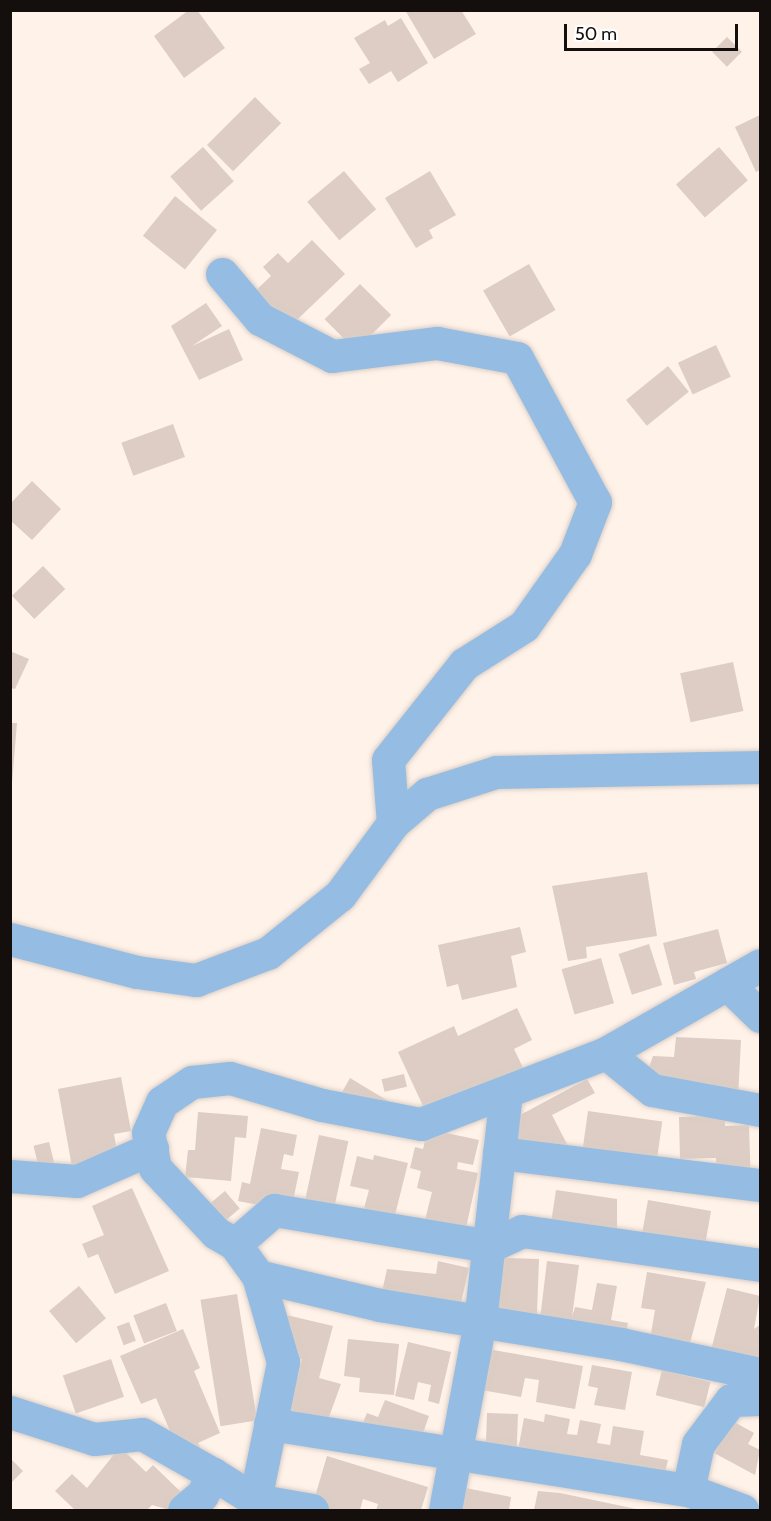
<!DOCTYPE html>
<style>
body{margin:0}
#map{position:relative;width:771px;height:1521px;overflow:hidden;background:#fff2e9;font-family:Cabin,sans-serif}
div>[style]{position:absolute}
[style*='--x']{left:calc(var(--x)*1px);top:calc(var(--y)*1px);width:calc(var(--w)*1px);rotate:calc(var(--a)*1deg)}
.building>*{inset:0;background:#ddcdc4;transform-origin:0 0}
.roads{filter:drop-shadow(0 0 2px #d9cec6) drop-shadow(0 0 2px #d9cec6)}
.minor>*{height:33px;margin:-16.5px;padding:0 16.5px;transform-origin:16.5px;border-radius:16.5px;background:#95bde4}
span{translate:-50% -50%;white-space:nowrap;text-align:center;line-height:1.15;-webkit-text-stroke:4.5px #fff;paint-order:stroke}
.frame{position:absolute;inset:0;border:12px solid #140f0c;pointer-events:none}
.scale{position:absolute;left:564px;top:24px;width:174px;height:27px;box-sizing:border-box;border:3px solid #140f0c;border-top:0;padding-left:8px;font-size:18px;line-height:21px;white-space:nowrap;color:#140f0c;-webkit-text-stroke:4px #fff;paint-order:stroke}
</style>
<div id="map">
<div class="building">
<i style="clip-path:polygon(189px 10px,197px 10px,225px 48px,184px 78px,154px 36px)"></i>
<i style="clip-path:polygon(405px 10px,461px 10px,476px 34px,434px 59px)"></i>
<i style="clip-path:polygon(401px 18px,428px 63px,398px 82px,391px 71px,369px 84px,359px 69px,370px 63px,354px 38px,385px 20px,388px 26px)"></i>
<i style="left:727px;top:37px;width:21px;height:21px;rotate:45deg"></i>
<i style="left:255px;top:97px;width:37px;height:68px;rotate:45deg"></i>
<i style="clip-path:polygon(760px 115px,760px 170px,756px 172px,735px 127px)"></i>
<i style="left:203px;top:147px;width:46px;height:44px;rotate:48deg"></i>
<i style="left:719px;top:147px;width:44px;height:57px;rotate:49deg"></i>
<i style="left:344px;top:171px;width:50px;height:48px;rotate:50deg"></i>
<i style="clip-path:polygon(430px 171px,456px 215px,429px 230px,433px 238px,416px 248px,385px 198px)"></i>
<i style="left:175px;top:196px;width:54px;height:51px;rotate:39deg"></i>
<i style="clip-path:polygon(312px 240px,345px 274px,280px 336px,246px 300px,271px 276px,263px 267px,278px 253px,288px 263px)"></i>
<i style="left:529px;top:264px;width:53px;height:53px;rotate:60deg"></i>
<i style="left:360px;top:284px;width:44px;height:50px;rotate:45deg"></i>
<i style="clip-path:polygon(206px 303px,222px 326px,192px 346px,229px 329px,243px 360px,199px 380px,171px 326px)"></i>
<i style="left:716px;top:345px;width:35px;height:42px;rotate:65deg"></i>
<i style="left:668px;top:366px;width:33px;height:54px;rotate:51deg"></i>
<i style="left:173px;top:424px;width:35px;height:55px;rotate:70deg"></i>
<i style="clip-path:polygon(32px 481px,61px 509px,32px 540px,10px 520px,10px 504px)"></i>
<i style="left:43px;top:566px;width:32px;height:43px;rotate:46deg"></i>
<i style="clip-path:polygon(10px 651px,29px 659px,15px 689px,10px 688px)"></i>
<i style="left:733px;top:662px;width:50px;height:54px;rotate:78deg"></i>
<i style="clip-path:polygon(10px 723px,17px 723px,12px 783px,10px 783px)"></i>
<i style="clip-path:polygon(647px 872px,657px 936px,586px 947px,587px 958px,568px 961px,552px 886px)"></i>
<i style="clip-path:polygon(520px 927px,526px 952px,511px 956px,517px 987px,462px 1000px,458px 984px,447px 987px,438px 945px)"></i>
<i style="clip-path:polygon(718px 929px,727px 963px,694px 972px,696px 979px,674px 985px,663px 943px)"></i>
<i style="left:649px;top:944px;width:43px;height:32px;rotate:72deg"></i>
<i style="left:601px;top:958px;width:47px;height:41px;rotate:74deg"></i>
<i style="clip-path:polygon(517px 1008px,532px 1040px,514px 1049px,527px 1076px,430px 1121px,398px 1052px,454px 1026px,458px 1036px)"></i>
<i style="clip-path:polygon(676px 1037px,741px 1040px,738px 1098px,640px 1093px,653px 1056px,674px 1057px)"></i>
<i style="left:404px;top:1074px;width:13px;height:23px;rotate:77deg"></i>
<i style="clip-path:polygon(121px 1077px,131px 1131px,114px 1134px,119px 1163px,74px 1178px,58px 1089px)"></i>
<i style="clip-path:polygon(350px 1078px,393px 1104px,341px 1094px)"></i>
<i style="clip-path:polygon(587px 1079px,595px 1093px,552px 1115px,569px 1148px,532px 1167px,509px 1121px)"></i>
<i style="left:588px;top:1111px;width:75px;height:60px;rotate:8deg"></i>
<i style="clip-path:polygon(198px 1112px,248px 1116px,246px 1138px,235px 1137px,231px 1181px,185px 1177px,188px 1150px,195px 1150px)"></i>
<i style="clip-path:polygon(725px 1115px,725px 1126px,749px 1125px,751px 1188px,717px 1189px,716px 1158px,680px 1159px,679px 1117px)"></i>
<i style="clip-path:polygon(261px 1128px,297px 1135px,293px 1156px,284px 1154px,281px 1169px,299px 1172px,291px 1211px,238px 1201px,242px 1182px,250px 1184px)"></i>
<i style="clip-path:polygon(428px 1129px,479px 1140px,473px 1165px,458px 1162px,457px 1169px,478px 1173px,464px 1237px,423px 1228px,432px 1192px,417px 1188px,421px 1171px,410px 1168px,415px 1147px,423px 1149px)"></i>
<i style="left:319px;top:1135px;width:30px;height:69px;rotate:12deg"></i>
<i style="left:49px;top:1142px;width:21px;height:16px;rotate:76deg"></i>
<i style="clip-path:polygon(374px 1155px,408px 1163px,391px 1231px,360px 1223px,369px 1190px,350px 1186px,357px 1156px,373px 1160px)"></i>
<i style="clip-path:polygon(132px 1188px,169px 1271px,115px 1294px,98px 1254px,88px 1258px,82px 1244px,104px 1235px,92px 1206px)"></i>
<i style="clip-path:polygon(556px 1190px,617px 1199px,617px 1250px,550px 1230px)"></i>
<i style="left:225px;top:1191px;width:23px;height:41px;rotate:50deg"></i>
<i style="left:648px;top:1200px;width:64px;height:44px;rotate:10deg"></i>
<i style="clip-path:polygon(482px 1257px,539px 1259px,537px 1314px,479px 1329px)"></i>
<i style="clip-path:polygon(438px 1261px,469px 1268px,456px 1325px,378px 1310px,387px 1269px,436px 1274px)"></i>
<i style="clip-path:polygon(547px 1261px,579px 1265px,572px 1317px,575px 1307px,592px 1310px,597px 1283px,617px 1286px,611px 1320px,628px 1323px,623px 1347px,538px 1336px)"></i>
<i style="clip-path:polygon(647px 1272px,706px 1282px,688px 1351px,649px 1345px,655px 1310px,641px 1308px)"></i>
<i style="left:79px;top:1286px;width:42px;height:39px;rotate:50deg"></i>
<i style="clip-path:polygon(727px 1288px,760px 1296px,754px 1329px,760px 1325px,760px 1364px,708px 1362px)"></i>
<i style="left:237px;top:1294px;width:128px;height:37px;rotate:81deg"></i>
<i style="left:166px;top:1303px;width:30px;height:35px;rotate:69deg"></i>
<i style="clip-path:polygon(278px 1313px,333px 1326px,319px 1378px,341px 1384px,322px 1436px,273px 1424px,286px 1372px,298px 1375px,302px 1359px,285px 1354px)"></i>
<i style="left:129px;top:1322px;width:20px;height:13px;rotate:70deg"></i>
<i style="clip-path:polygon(183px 1329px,200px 1368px,194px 1371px,220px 1433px,198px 1443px,207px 1463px,187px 1471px,156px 1398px,141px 1404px,120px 1356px)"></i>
<i style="clip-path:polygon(348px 1339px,399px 1344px,394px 1395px,359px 1392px,360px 1378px,344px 1376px)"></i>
<i style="clip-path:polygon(408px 1342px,451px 1352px,439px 1404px,428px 1401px,431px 1385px,418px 1382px,414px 1400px,395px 1396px)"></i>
<i style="clip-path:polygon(471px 1346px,583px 1366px,575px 1409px,536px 1402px,539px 1380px,525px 1378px,521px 1397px,464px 1387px)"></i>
<i style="left:111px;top:1359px;width:40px;height:51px;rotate:71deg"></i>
<i style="clip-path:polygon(592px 1365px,632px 1372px,625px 1410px,594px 1405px,598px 1388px,588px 1386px)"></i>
<i style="left:662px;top:1370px;width:50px;height:26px;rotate:14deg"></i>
<i style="clip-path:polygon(385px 1400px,429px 1416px,423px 1433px,360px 1430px,367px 1413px,378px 1417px)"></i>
<i style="left:487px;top:1413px;width:31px;height:53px;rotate:2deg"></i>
<i style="clip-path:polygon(545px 1414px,570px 1419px,567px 1434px,577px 1435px,580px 1420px,601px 1424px,597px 1443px,610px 1445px,613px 1426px,644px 1431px,640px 1455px,668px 1460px,664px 1476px,518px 1450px,524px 1418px,544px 1422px)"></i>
<i style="clip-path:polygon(720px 1414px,754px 1433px,748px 1444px,760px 1450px,755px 1475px,703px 1447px)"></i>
<i style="clip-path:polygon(120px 1447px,146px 1472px,153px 1465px,185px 1496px,170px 1510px,152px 1505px,147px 1510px,75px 1510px,55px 1491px,72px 1474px,87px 1488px)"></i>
<i style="clip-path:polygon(327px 1456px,428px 1487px,421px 1510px,376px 1510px,378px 1504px,363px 1499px,360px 1510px,311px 1510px)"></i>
<i style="clip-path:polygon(10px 1458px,23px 1471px,10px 1484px)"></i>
<i style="clip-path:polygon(445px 1484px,511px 1497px,509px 1510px,440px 1510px)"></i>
<i style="clip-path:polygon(538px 1491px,560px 1493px,641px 1510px,534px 1510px)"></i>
</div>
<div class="roads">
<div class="minor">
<i style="--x:222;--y:274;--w:59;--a:49.8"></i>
<i style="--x:260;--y:319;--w:81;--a:27.2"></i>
<i style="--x:332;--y:356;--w:106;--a:-7.1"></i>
<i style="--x:437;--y:343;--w:81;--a:10.6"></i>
<i style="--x:517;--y:358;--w:164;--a:61.6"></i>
<i style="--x:595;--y:502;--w:56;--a:111"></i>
<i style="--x:575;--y:554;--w:88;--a:125.3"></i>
<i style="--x:524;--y:626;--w:71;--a:147.7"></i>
<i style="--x:464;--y:664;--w:122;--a:128.4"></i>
<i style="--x:388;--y:760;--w:63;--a:85.5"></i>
<i style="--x:10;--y:939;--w:131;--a:14.6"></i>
<i style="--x:137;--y:972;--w:60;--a:7.7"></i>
<i style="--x:196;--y:980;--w:77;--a:-20.6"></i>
<i style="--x:268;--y:953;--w:92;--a:-38.9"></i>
<i style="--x:340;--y:895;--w:89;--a:-53.6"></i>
<i style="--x:393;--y:823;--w:45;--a:-40.5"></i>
<i style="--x:427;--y:794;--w:72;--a:-17.7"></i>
<i style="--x:496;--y:772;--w:264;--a:-1.1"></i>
<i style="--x:727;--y:984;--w:46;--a:44.1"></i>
<i style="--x:606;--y:1053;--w:59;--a:38.8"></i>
<i style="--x:652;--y:1090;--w:110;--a:10.5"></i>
<i style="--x:499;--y:1153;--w:263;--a:7"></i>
<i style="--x:10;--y:1176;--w:67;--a:4.3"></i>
<i style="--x:77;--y:1181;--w:82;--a:-23.7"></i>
<i style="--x:235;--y:1244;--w:52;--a:-41.1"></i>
<i style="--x:274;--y:1210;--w:219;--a:9.5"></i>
<i style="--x:490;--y:1246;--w:35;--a:-25"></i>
<i style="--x:522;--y:1231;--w:240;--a:8.1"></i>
<i style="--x:258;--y:1276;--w:125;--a:13.4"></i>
<i style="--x:380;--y:1305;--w:244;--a:9.2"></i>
<i style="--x:621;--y:1344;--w:142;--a:12.2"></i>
<i style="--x:10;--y:1412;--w:88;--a:17.8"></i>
<i style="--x:94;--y:1439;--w:48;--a:-5.9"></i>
<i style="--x:142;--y:1434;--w:81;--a:29.4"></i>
<i style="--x:270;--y:1424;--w:423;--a:9"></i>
<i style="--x:688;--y:1490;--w:47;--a:-77.7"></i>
<i style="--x:698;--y:1444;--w:55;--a:-53.1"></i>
<i style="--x:731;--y:1400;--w:29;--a:-2"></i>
<i style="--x:688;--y:1490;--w:58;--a:20.3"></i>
<i style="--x:255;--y:1500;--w:58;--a:10"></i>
<i style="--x:184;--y:1510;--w:23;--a:-40"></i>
<i style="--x:202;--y:1495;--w:24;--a:-62"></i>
<i style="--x:213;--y:1474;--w:49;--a:31.8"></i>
<i style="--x:255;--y:1500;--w:141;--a:-78.5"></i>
<i style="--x:283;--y:1362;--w:90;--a:-106.2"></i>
<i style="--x:258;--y:1276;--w:39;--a:-126"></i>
<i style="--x:235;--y:1244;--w:22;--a:-150"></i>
<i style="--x:216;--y:1233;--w:89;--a:-133.2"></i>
<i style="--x:155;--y:1168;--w:36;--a:-101"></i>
<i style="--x:148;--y:1133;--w:34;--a:-66"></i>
<i style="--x:162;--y:1102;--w:36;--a:-34"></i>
<i style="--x:192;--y:1082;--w:38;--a:-6"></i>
<i style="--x:230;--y:1078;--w:96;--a:16.4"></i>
<i style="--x:322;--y:1105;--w:101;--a:10.9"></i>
<i style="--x:421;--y:1124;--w:198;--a:-21"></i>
<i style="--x:606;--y:1053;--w:177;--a:-29.7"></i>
<i style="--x:445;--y:1510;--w:192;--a:-79.5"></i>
<i style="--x:480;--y:1321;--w:228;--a:-83.5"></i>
</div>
</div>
<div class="frame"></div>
<div class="scale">50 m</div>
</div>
